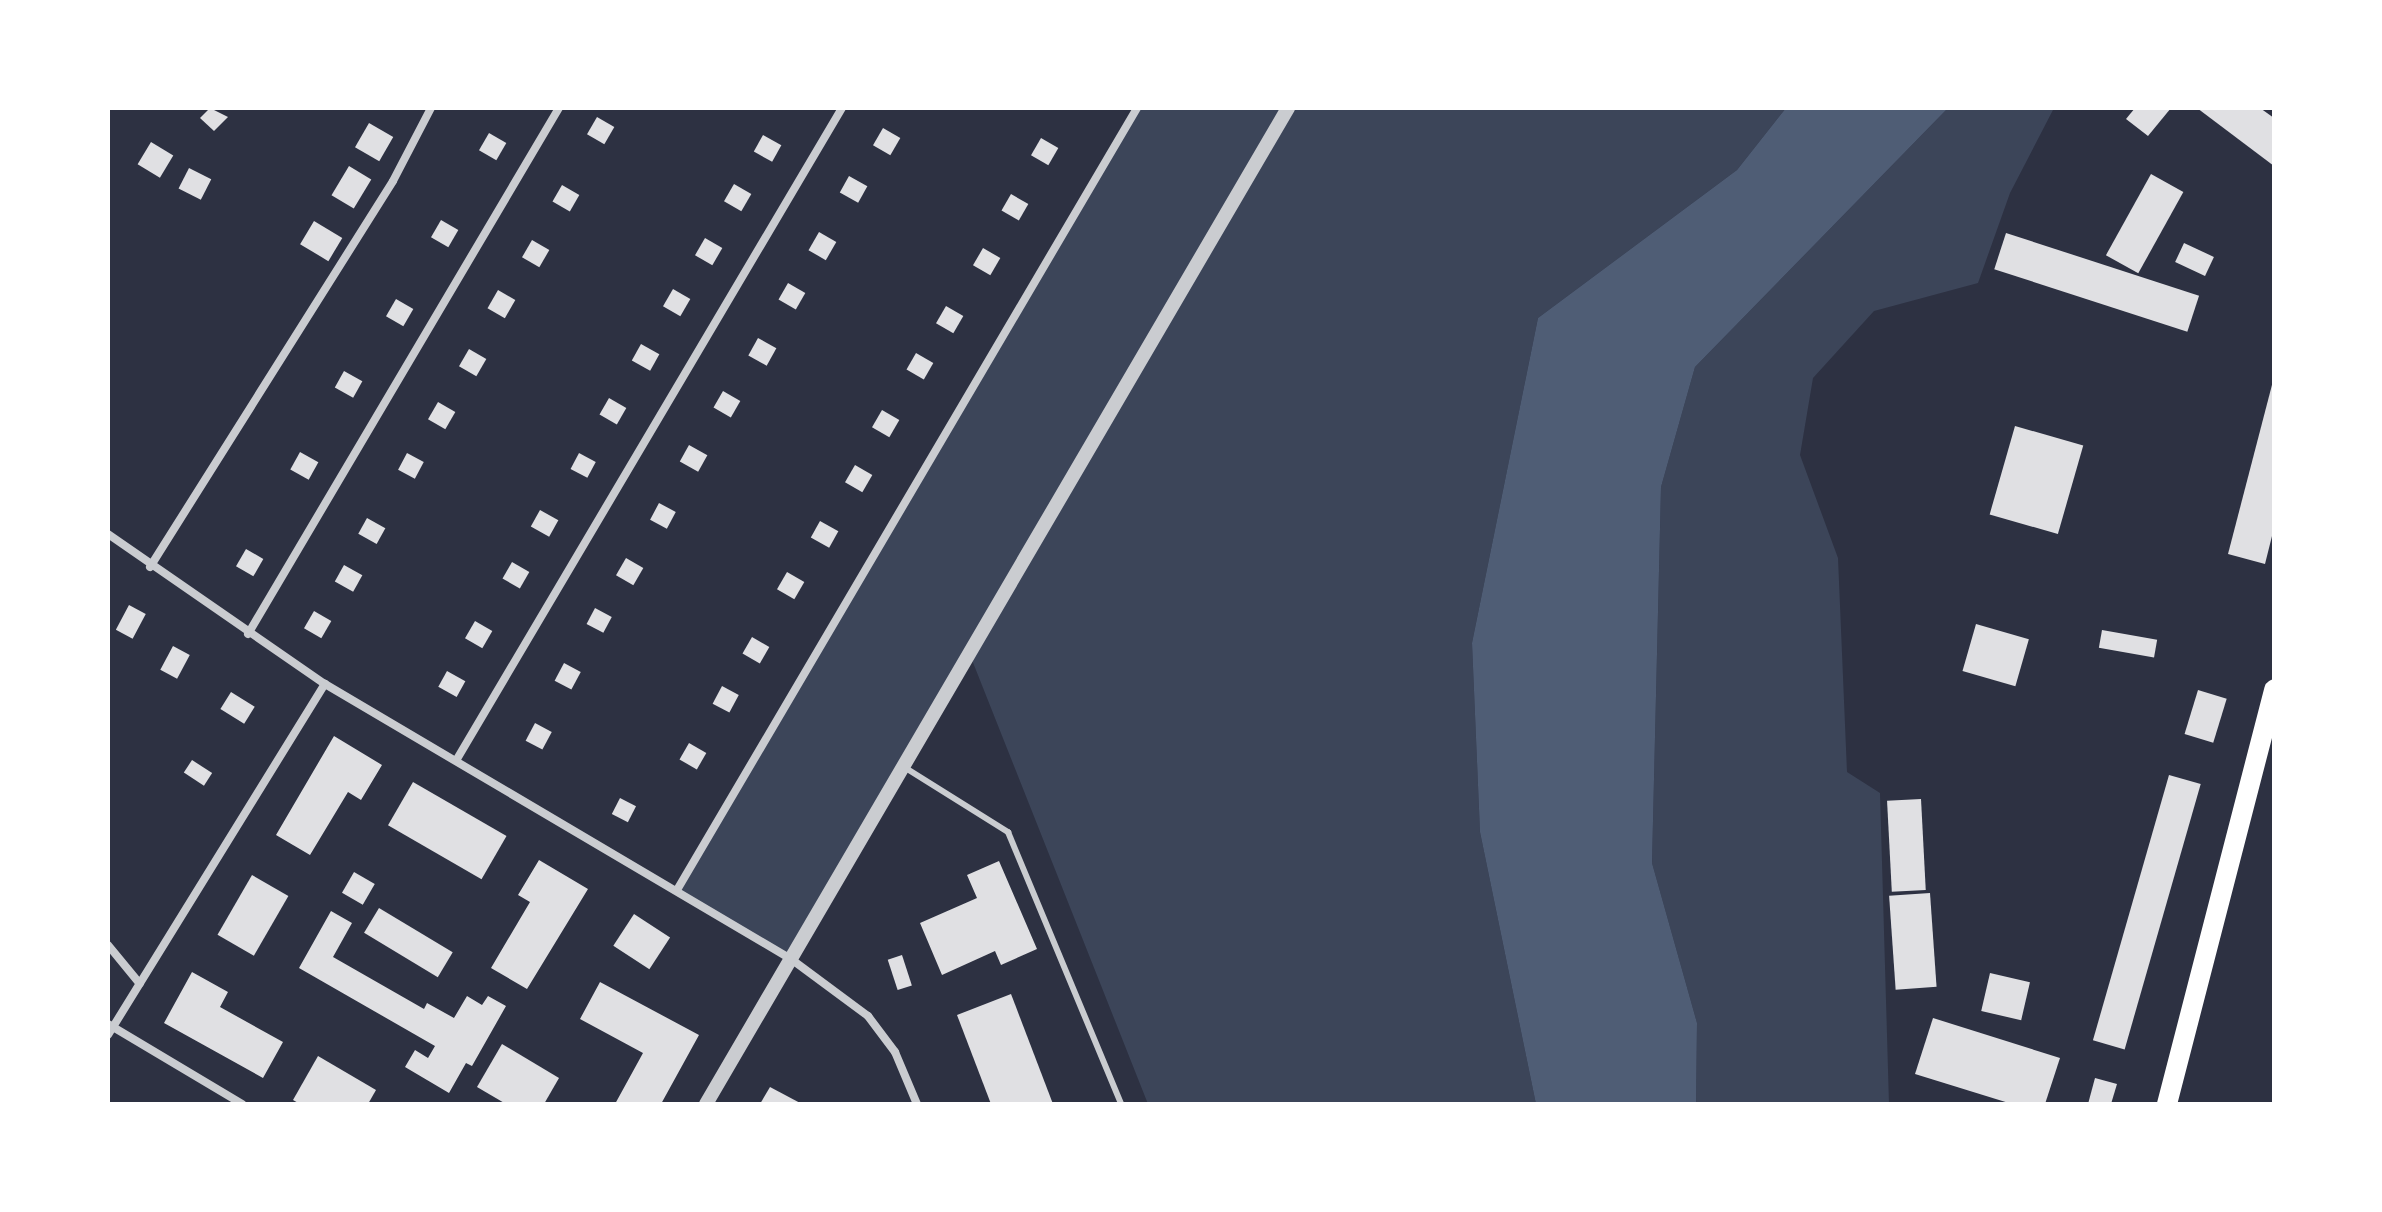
<!DOCTYPE html>
<style>
body{margin:0}
#map{position:relative;width:2382px;height:1212px;overflow:hidden;background:#2d3142;font-family:"DM Sans",sans-serif}
div>[style]{position:absolute}
[style*='--x']{left:calc(var(--x)*1px);top:calc(var(--y)*1px);width:calc(var(--w)*1px);rotate:calc(var(--a)*1deg)}
.green>*{inset:0;background:#3c4559}
.water>*{inset:0;background:#4f5d75}
.building>*{inset:0;background:#e0e0e3;transform-origin:0 0}
.service>*{height:6px;margin:-3px;padding:0 3px;transform-origin:3px;border-radius:3px;background:#caccd0}
.minor>*{height:8px;margin:-4px;padding:0 4px;transform-origin:4px;border-radius:4px;background:#caccd0}
.tertiary>*{height:14px;margin:-7px;padding:0 7px;transform-origin:7px;border-radius:7px;background:#caccd0}
.primary>*{height:20px;margin:-10px;padding:0 10px;transform-origin:10px;border-radius:10px;background:#fff}
span{translate:-50% -50%;white-space:nowrap;text-align:center;line-height:1.15;-webkit-text-stroke:6px #fff;paint-order:stroke}
.frame{position:absolute;inset:0;border:110px solid #fff;pointer-events:none}
</style>
<div id="map">
<div class="green">
<i style="clip-path:polygon(1138px 108px,1786px 108px,1737px 170px,1538px 318px,1472px 643px,1480px 832px,1536px 1104px,1148px 1104px,970px 655px,791px 959px,677px 890px)"></i>
<i style="clip-path:polygon(1948px 108px,2054px 108px,2010px 193px,1978px 283px,1874px 311px,1813px 378px,1800px 455px,1838px 558px,1847px 772px,1880px 793px,1889px 1104px,1696px 1104px,1697px 1023px,1652px 863px,1661px 487px,1695px 367px)"></i>
</div>
<div class="water">
<i style="clip-path:polygon(1786px 108px,1948px 108px,1695px 367px,1661px 487px,1652px 863px,1697px 1023px,1696px 1104px,1536px 1104px,1480px 832px,1472px 643px,1538px 318px,1737px 170px)"></i>
</div>
<div class="building">
<i style="clip-path:polygon(210px 108px,228px 117px,214px 131px,200px 118px)"></i>
<i style="clip-path:polygon(2135px 108px,2171px 108px,2148px 136px,2126px 119px)"></i>
<i style="clip-path:polygon(2197px 108px,2260px 108px,2274px 118px,2274px 166px)"></i>
<i style="left:597px;top:117px;width:20px;height:20px;rotate:30deg"></i>
<i style="left:369px;top:123px;width:28px;height:28px;rotate:30deg"></i>
<i style="left:883px;top:128px;width:20px;height:20px;rotate:30deg"></i>
<i style="left:489px;top:133px;width:20px;height:20px;rotate:30deg"></i>
<i style="left:763px;top:135px;width:21px;height:19px;rotate:29deg"></i>
<i style="left:1041px;top:138px;width:20px;height:20px;rotate:30deg"></i>
<i style="left:151px;top:142px;width:26px;height:26px;rotate:31deg"></i>
<i style="left:349px;top:166px;width:26px;height:34px;rotate:31deg"></i>
<i style="left:189px;top:168px;width:25px;height:23px;rotate:27deg"></i>
<i style="left:2151px;top:174px;width:37px;height:93px;rotate:29deg"></i>
<i style="left:849px;top:176px;width:21px;height:19px;rotate:29deg"></i>
<i style="left:734px;top:184px;width:20px;height:20px;rotate:30deg"></i>
<i style="left:562px;top:185px;width:20px;height:19px;rotate:30deg"></i>
<i style="left:1011px;top:194px;width:20px;height:19px;rotate:30deg"></i>
<i style="left:441px;top:220px;width:20px;height:20px;rotate:30deg"></i>
<i style="left:314px;top:221px;width:33px;height:27px;rotate:31deg"></i>
<i style="left:819px;top:232px;width:20px;height:21px;rotate:30deg"></i>
<i style="left:2006px;top:233px;width:203px;height:38px;rotate:18deg"></i>
<i style="left:705px;top:238px;width:20px;height:20px;rotate:30deg"></i>
<i style="left:532px;top:240px;width:20px;height:20px;rotate:30deg"></i>
<i style="left:2184px;top:243px;width:33px;height:21px;rotate:25deg"></i>
<i style="left:983px;top:248px;width:20px;height:20px;rotate:30deg"></i>
<i style="left:788px;top:283px;width:20px;height:19px;rotate:30deg"></i>
<i style="left:673px;top:289px;width:20px;height:20px;rotate:30deg"></i>
<i style="left:498px;top:290px;width:20px;height:21px;rotate:30deg"></i>
<i style="left:396px;top:299px;width:20px;height:20px;rotate:30deg"></i>
<i style="left:946px;top:306px;width:20px;height:20px;rotate:30deg"></i>
<i style="left:758px;top:338px;width:21px;height:20px;rotate:29deg"></i>
<i style="left:641px;top:344px;width:21px;height:19px;rotate:29deg"></i>
<i style="left:469px;top:349px;width:20px;height:20px;rotate:30deg"></i>
<i style="left:916px;top:353px;width:20px;height:19px;rotate:30deg"></i>
<i style="left:344px;top:371px;width:21px;height:19px;rotate:29deg"></i>
<i style="clip-path:polygon(2273px 381px,2274px 528px,2265px 564px,2228px 554px)"></i>
<i style="left:723px;top:391px;width:20px;height:19px;rotate:30deg"></i>
<i style="left:609px;top:398px;width:20px;height:19px;rotate:30deg"></i>
<i style="left:438px;top:402px;width:20px;height:20px;rotate:30deg"></i>
<i style="left:882px;top:410px;width:20px;height:20px;rotate:30deg"></i>
<i style="left:2015px;top:426px;width:71px;height:92px;rotate:16deg"></i>
<i style="left:689px;top:445px;width:21px;height:19px;rotate:29deg"></i>
<i style="left:300px;top:452px;width:21px;height:20px;rotate:29deg"></i>
<i style="left:407px;top:453px;width:19px;height:19px;rotate:28deg"></i>
<i style="left:579px;top:453px;width:19px;height:18px;rotate:28deg"></i>
<i style="left:855px;top:465px;width:20px;height:20px;rotate:30deg"></i>
<i style="left:659px;top:503px;width:19px;height:19px;rotate:28deg"></i>
<i style="left:540px;top:510px;width:21px;height:19px;rotate:29deg"></i>
<i style="left:367px;top:518px;width:21px;height:18px;rotate:29deg"></i>
<i style="left:820px;top:521px;width:21px;height:19px;rotate:29deg"></i>
<i style="left:246px;top:549px;width:20px;height:20px;rotate:30deg"></i>
<i style="left:626px;top:558px;width:20px;height:20px;rotate:30deg"></i>
<i style="left:512px;top:562px;width:20px;height:19px;rotate:30deg"></i>
<i style="left:344px;top:565px;width:21px;height:19px;rotate:29deg"></i>
<i style="left:787px;top:572px;width:20px;height:20px;rotate:30deg"></i>
<i style="left:129px;top:605px;width:19px;height:28px;rotate:28deg"></i>
<i style="left:595px;top:608px;width:19px;height:18px;rotate:28deg"></i>
<i style="left:314px;top:611px;width:20px;height:20px;rotate:30deg"></i>
<i style="left:475px;top:621px;width:20px;height:20px;rotate:30deg"></i>
<i style="left:1976px;top:624px;width:55px;height:49px;rotate:16deg"></i>
<i style="left:2102px;top:630px;width:56px;height:18px;rotate:10deg"></i>
<i style="left:752px;top:637px;width:20px;height:19px;rotate:30deg"></i>
<i style="left:173px;top:646px;width:19px;height:27px;rotate:28deg"></i>
<i style="left:564px;top:663px;width:19px;height:20px;rotate:28deg"></i>
<i style="left:447px;top:671px;width:21px;height:18px;rotate:29deg"></i>
<i style="left:722px;top:686px;width:19px;height:20px;rotate:28deg"></i>
<i style="left:2198px;top:690px;width:30px;height:46px;rotate:17deg"></i>
<i style="left:231px;top:692px;width:28px;height:20px;rotate:32deg"></i>
<i style="left:535px;top:723px;width:19px;height:20px;rotate:28deg"></i>
<i style="clip-path:polygon(334px 736px,382px 765px,361px 800px,348px 792px,310px 855px,276px 835px)"></i>
<i style="left:689px;top:743px;width:20px;height:19px;rotate:30deg"></i>
<i style="left:192px;top:760px;width:24px;height:15px;rotate:33deg"></i>
<i style="left:2169px;top:775px;width:33px;height:276px;rotate:16deg"></i>
<i style="left:413px;top:782px;width:108px;height:50px;rotate:30deg"></i>
<i style="left:620px;top:798px;width:18px;height:18px;rotate:27deg"></i>
<i style="left:1921px;top:799px;width:91px;height:34px;rotate:87deg"></i>
<i style="clip-path:polygon(539px 860px,588px 889px,527px 989px,491px 968px,530px 902px,518px 895px)"></i>
<i style="clip-path:polygon(999px 861px,1037px 949px,1001px 965px,995px 951px,942px 975px,920px 923px,977px 898px,967px 875px)"></i>
<i style="left:354px;top:872px;width:24px;height:24px;rotate:30deg"></i>
<i style="left:252px;top:875px;width:42px;height:69px;rotate:30deg"></i>
<i style="left:1930px;top:893px;width:94px;height:41px;rotate:86deg"></i>
<i style="left:379px;top:908px;width:86px;height:29px;rotate:31deg"></i>
<i style="clip-path:polygon(331px 911px,352px 923px,333px 957px,424px 1009px,427px 1003px,454px 1018px,467px 996px,482px 1005px,488px 996px,506px 1006px,472px 1066px,466px 1063px,449px 1093px,405px 1067px,415px 1050px,428px 1058px,435px 1046px,299px 968px)"></i>
<i style="left:634px;top:914px;width:43px;height:38px;rotate:33deg"></i>
<i style="left:902px;top:955px;width:32px;height:15px;rotate:72deg"></i>
<i style="clip-path:polygon(192px 972px,228px 992px,220px 1007px,283px 1042px,263px 1078px,164px 1023px)"></i>
<i style="left:1990px;top:973px;width:41px;height:39px;rotate:13deg"></i>
<i style="clip-path:polygon(600px 982px,699px 1035px,661px 1104px,615px 1104px,643px 1053px,580px 1019px)"></i>
<i style="clip-path:polygon(1011px 994px,1053px 1104px,991px 1104px,957px 1015px)"></i>
<i style="clip-path:polygon(1933px 1018px,2060px 1058px,2045px 1104px,2012px 1104px,1915px 1074px)"></i>
<i style="clip-path:polygon(502px 1044px,559px 1078px,544px 1104px,506px 1104px,477px 1087px)"></i>
<i style="clip-path:polygon(318px 1056px,376px 1090px,368px 1104px,300px 1104px,293px 1100px)"></i>
<i style="clip-path:polygon(2095px 1078px,2117px 1084px,2111px 1104px,2088px 1104px)"></i>
<i style="clip-path:polygon(770px 1087px,802px 1104px,760px 1104px)"></i>
</div>
<div class="service">
<i style="--x:904;--y:767;--w:123;--a:32"></i>
<i style="--x:1008;--y:832;--w:295;--a:67.4"></i>
</div>
<div class="minor">
<i style="--x:108;--y:534;--w:264;--a:34.7"></i>
<i style="--x:325;--y:684;--w:541;--a:30.55"></i>
<i style="--x:791;--y:959;--w:96;--a:36.5"></i>
<i style="--x:868;--y:1016;--w:45;--a:53.1"></i>
<i style="--x:895;--y:1052;--w:56;--a:67.1"></i>
<i style="--x:150;--y:567;--w:456;--a:-57.8"></i>
<i style="--x:393;--y:181;--w:82;--a:-62.5"></i>
<i style="--x:248;--y:634;--w:611;--a:-59.41"></i>
<i style="--x:457;--y:759;--w:756;--a:-59.4"></i>
<i style="--x:677;--y:890;--w:907;--a:-59.53"></i>
<i style="--x:108;--y:945;--w:50;--a:50.6"></i>
<i style="--x:108;--y:1024;--w:156;--a:30.8"></i>
<i style="--x:108;--y:1035;--w:413;--a:-58.3"></i>
</div>
<div class="tertiary">
<i style="--x:706;--y:1104;--w:1154;--a:-59.7"></i>
</div>
<div class="primary">
<i style="--x:2167;--y:1104;--w:428;--a:-75.5"></i>
</div>
<div class="frame"></div>
</div>
